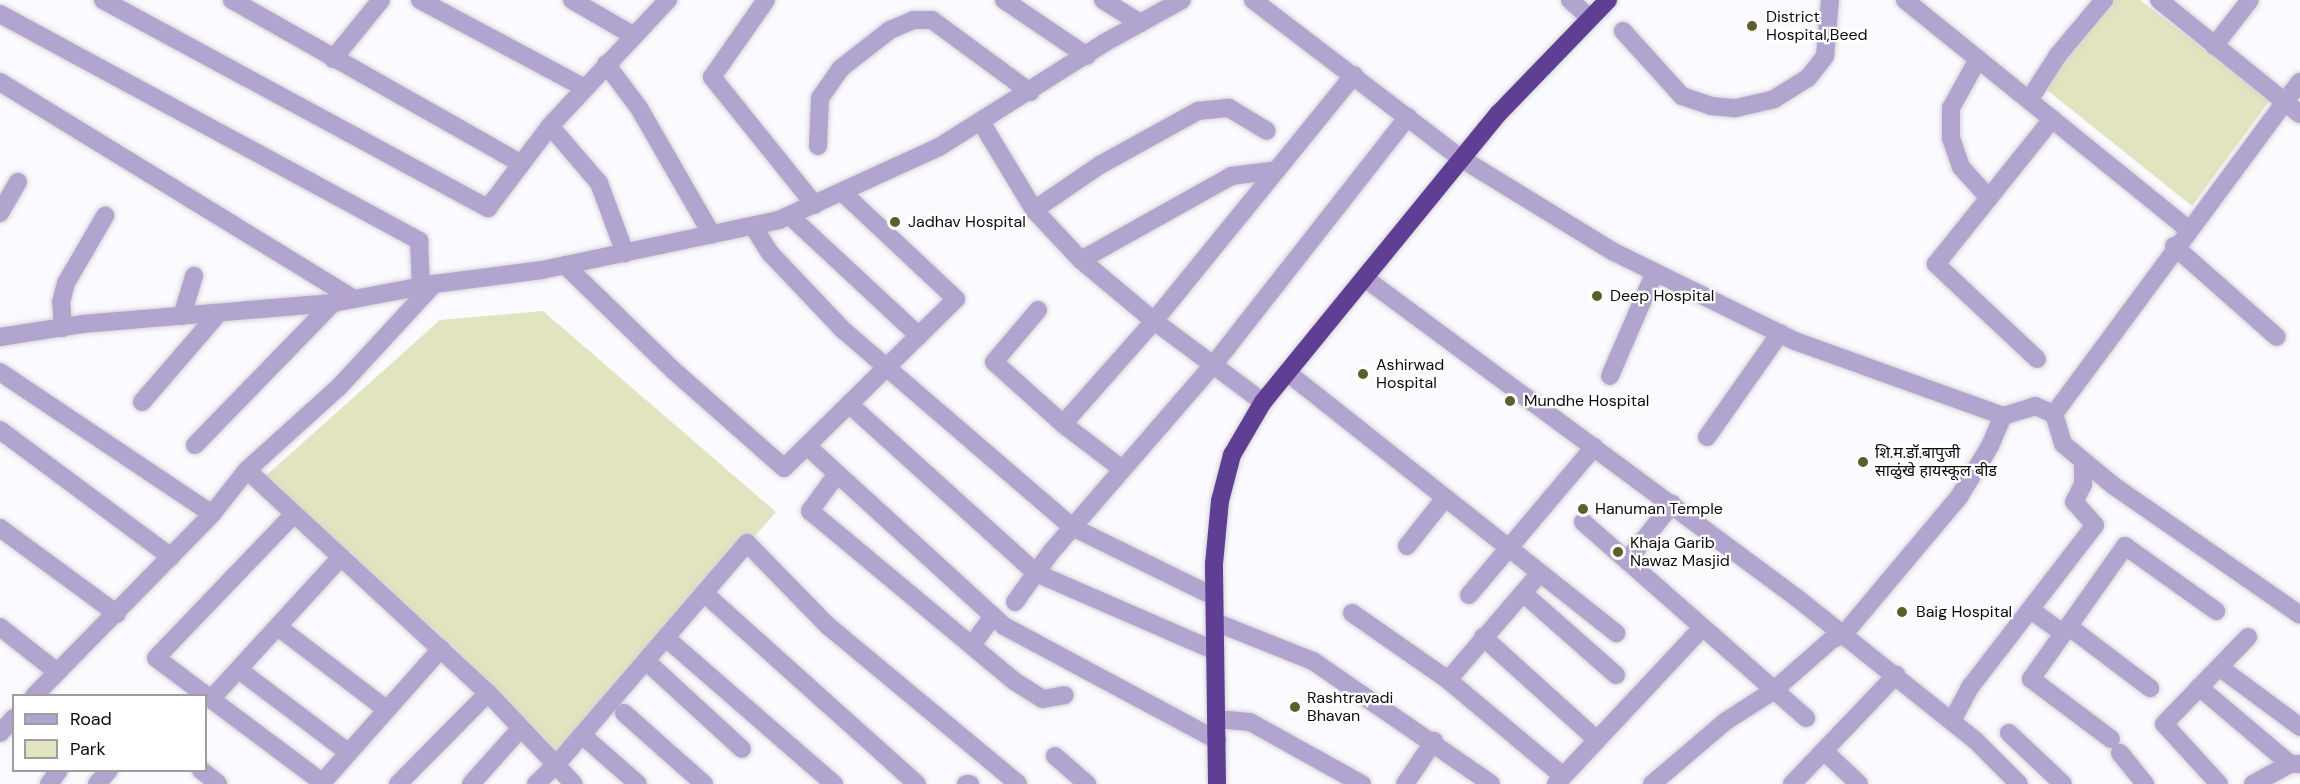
<!DOCTYPE html>
<meta charset="utf-8">
<style>
body{margin:0}
#map{position:relative;width:2300px;height:784px;overflow:hidden;background:#fbfafe;font-family:"DM Sans","Noto Sans Devanagari",sans-serif}
div>[style]{position:absolute}
[style*='--x']{left:calc(var(--x)*1px);top:calc(var(--y)*1px);width:calc(var(--w)*1px);rotate:calc(var(--a)*1deg)}
.green>*{inset:0;background:#e1e4be}
.roads{filter:drop-shadow(0 0 2px #d5d4d8) drop-shadow(0 0 2px #d5d4d8)}
.minor>*{height:18px;margin:-9px;padding:0 9px;transform-origin:9px;border-radius:9px;background:#b1a4ce}
.highway>*{height:18px;margin:-9px;padding:0 9px;transform-origin:9px;border-radius:9px;background:#5f3f94}
.dots>*{width:16px;height:16px;translate:-50% -50%;box-sizing:border-box;border:3px solid #fff;border-radius:50%}
span{translate:-50% -50%;white-space:nowrap;text-align:center;line-height:1.15;-webkit-text-stroke:4.5px #fff;paint-order:stroke}
.poi-label{font-size:16px;color:#0c0b0e}
.left{translate:0 -50%;text-align:left}
.legend{position:absolute;left:12px;top:694px;width:195px;height:78px;box-sizing:border-box;background:#fff;border:2px solid #9e9d9f;margin:0;padding:8px 10px;list-style:none;font-size:18px;color:#0c0b0e}
.legend li{display:flex;align-items:center;gap:12px;height:30px}
.legend b{width:30px;border:2px solid #9e9d9f}
</style>
<div id="map">
<div class="green">
<i style="clip-path:polygon(2111px 0,2140px 0,2270px 100px,2192px 206px,2042px 86px)"></i>
<i style="clip-path:polygon(543px 311px,776px 512px,556px 765px,260px 481px,440px 320px)"></i>
</div>
<div class="roads">
<div class="minor">
<i style="--x:103;--y:0;--w:438;--a:28.4"></i>
<i style="--x:488;--y:208;--w:103;--a:-52.9"></i>
<i style="--x:550;--y:126;--w:173;--a:-46.9"></i>
<i style="--x:232;--y:0;--w:331;--a:29.5"></i>
<i style="--x:420;--y:0;--w:187;--a:28.1"></i>
<i style="--x:572;--y:0;--w:72;--a:30.1"></i>
<i style="--x:766;--y:0;--w:94;--a:125"></i>
<i style="--x:712;--y:77;--w:164;--a:51.2"></i>
<i style="--x:1004;--y:0;--w:100;--a:34"></i>
<i style="--x:1103;--y:0;--w:44;--a:31.9"></i>
<i style="--x:1253;--y:0;--w:263;--a:37.3"></i>
<i style="--x:1462;--y:159;--w:178;--a:31.5"></i>
<i style="--x:1614;--y:252;--w:202;--a:26.2"></i>
<i style="--x:1795;--y:341;--w:221;--a:19.8"></i>
<i style="--x:2003;--y:416;--w:34;--a:-17"></i>
<i style="--x:2035;--y:406;--w:21;--a:23"></i>
<i style="--x:2054;--y:414;--w:31;--a:73"></i>
<i style="--x:2063;--y:444;--w:66;--a:39.5"></i>
<i style="--x:2114;--y:486;--w:226;--a:34.7"></i>
<i style="--x:1570;--y:0;--w:27;--a:42"></i>
<i style="--x:1905;--y:0;--w:364;--a:39"></i>
<i style="--x:2159;--y:0;--w:181;--a:39"></i>
<i style="--x:0;--y:14;--w:477;--a:28.4"></i>
<i style="--x:419;--y:241;--w:45;--a:87.5"></i>
<i style="--x:1623;--y:31;--w:88;--a:47.8"></i>
<i style="--x:1682;--y:96;--w:31;--a:19"></i>
<i style="--x:1711;--y:106;--w:25;--a:5"></i>
<i style="--x:1736;--y:108;--w:39;--a:-13"></i>
<i style="--x:1774;--y:99;--w:40;--a:-32"></i>
<i style="--x:1808;--y:78;--w:28;--a:-52"></i>
<i style="--x:1825;--y:56;--w:56;--a:-84.9"></i>
<i style="--x:2214;--y:46;--w:58;--a:-52"></i>
<i style="--x:333;--y:59;--w:76;--a:-50.9"></i>
<i style="--x:1978;--y:59;--w:56;--a:118.9"></i>
<i style="--x:1951;--y:108;--w:30;--a:90"></i>
<i style="--x:1951;--y:138;--w:31;--a:71"></i>
<i style="--x:1961;--y:167;--w:42;--a:47.9"></i>
<i style="--x:606;--y:64;--w:55;--a:53.1"></i>
<i style="--x:639;--y:108;--w:146;--a:60.1"></i>
<i style="--x:0;--y:82;--w:415;--a:31.5"></i>
<i style="--x:2029;--y:100;--w:54;--a:-57.2"></i>
<i style="--x:2058;--y:55;--w:72;--a:-50.1"></i>
<i style="--x:981;--y:122;--w:103;--a:58.9"></i>
<i style="--x:1034;--y:210;--w:69;--a:46.8"></i>
<i style="--x:1081;--y:260;--w:95;--a:39.9"></i>
<i style="--x:1154;--y:321;--w:136;--a:36.6"></i>
<i style="--x:550;--y:126;--w:75;--a:49.3"></i>
<i style="--x:599;--y:183;--w:75;--a:69.6"></i>
<i style="--x:818;--y:146;--w:48;--a:-87.6"></i>
<i style="--x:820;--y:98;--w:35;--a:-55"></i>
<i style="--x:840;--y:69;--w:63;--a:-38"></i>
<i style="--x:890;--y:30;--w:25;--a:-23"></i>
<i style="--x:913;--y:20;--w:19;--a:0"></i>
<i style="--x:932;--y:20;--w:122;--a:36.3"></i>
<i style="--x:1034;--y:210;--w:80;--a:-34.3"></i>
<i style="--x:1100;--y:165;--w:112;--a:-28.9"></i>
<i style="--x:1198;--y:111;--w:31;--a:-6"></i>
<i style="--x:1229;--y:108;--w:44;--a:31.2"></i>
<i style="--x:0;--y:213;--w:36;--a:-60"></i>
<i style="--x:790;--y:216;--w:176;--a:42.9"></i>
<i style="--x:753;--y:226;--w:32;--a:58"></i>
<i style="--x:770;--y:253;--w:105;--a:46.5"></i>
<i style="--x:842;--y:329;--w:303;--a:40.7"></i>
<i style="--x:1072;--y:527;--w:157;--a:26.1"></i>
<i style="--x:2174;--y:246;--w:137;--a:41.5"></i>
<i style="--x:1081;--y:260;--w:172;--a:-29.2"></i>
<i style="--x:1231;--y:176;--w:46;--a:-7.4"></i>
<i style="--x:565;--y:265;--w:151;--a:44.2"></i>
<i style="--x:673;--y:370;--w:148;--a:41.4"></i>
<i style="--x:784;--y:468;--w:241;--a:-44.5"></i>
<i style="--x:956;--y:299;--w:156;--a:-136.8"></i>
<i style="--x:1366;--y:279;--w:536;--a:36.51"></i>
<i style="--x:1797;--y:598;--w:228;--a:38.6"></i>
<i style="--x:1975;--y:740;--w:62;--a:45"></i>
<i style="--x:1038;--y:310;--w:68;--a:130.2"></i>
<i style="--x:994;--y:362;--w:93;--a:41.9"></i>
<i style="--x:1063;--y:424;--w:137;--a:-48.5"></i>
<i style="--x:1154;--y:321;--w:317;--a:-50.9"></i>
<i style="--x:182;--y:316;--w:42;--a:-73.3"></i>
<i style="--x:63;--y:328;--w:26;--a:-94"></i>
<i style="--x:61;--y:302;--w:20;--a:-75"></i>
<i style="--x:66;--y:283;--w:78;--a:-59.8"></i>
<i style="--x:0;--y:337;--w:83;--a:-9"></i>
<i style="--x:82;--y:324;--w:252;--a:-4.8"></i>
<i style="--x:333;--y:303;--w:103;--a:-10.7"></i>
<i style="--x:434;--y:284;--w:109;--a:-7.4"></i>
<i style="--x:542;--y:270;--w:242;--a:-11.9"></i>
<i style="--x:779;--y:220;--w:176;--a:-24.5"></i>
<i style="--x:939;--y:147;--w:195;--a:-32.2"></i>
<i style="--x:1104;--y:43;--w:89;--a:-28.9"></i>
<i style="--x:2037;--y:359;--w:139;--a:-136.8"></i>
<i style="--x:1936;--y:264;--w:186;--a:-51.3"></i>
<i style="--x:0;--y:372;--w:255;--a:33.8"></i>
<i style="--x:1288;--y:373;--w:419;--a:38.4"></i>
<i style="--x:1610;--y:376;--w:113;--a:-66.6"></i>
<i style="--x:142;--y:402;--w:116;--a:-49.2"></i>
<i style="--x:849;--y:404;--w:252;--a:42.1"></i>
<i style="--x:1036;--y:573;--w:195;--a:23.5"></i>
<i style="--x:2054;--y:414;--w:413;--a:-53.5"></i>
<i style="--x:1063;--y:424;--w:74;--a:37.3"></i>
<i style="--x:0;--y:430;--w:213;--a:36.6"></i>
<i style="--x:1707;--y:437;--w:127;--a:-54.9"></i>
<i style="--x:195;--y:445;--w:198;--a:-45.8"></i>
<i style="--x:807;--y:446;--w:267;--a:42.4"></i>
<i style="--x:1004;--y:626;--w:242;--a:28.2"></i>
<i style="--x:247;--y:470;--w:328;--a:42.8"></i>
<i style="--x:488;--y:693;--w:99;--a:46.6"></i>
<i style="--x:556;--y:765;--w:293;--a:-49.3"></i>
<i style="--x:747;--y:543;--w:116;--a:45.7"></i>
<i style="--x:828;--y:626;--w:247;--a:39.7"></i>
<i style="--x:837;--y:474;--w:46;--a:126.1"></i>
<i style="--x:810;--y:511;--w:266;--a:39.8"></i>
<i style="--x:1014;--y:681;--w:34;--a:32"></i>
<i style="--x:1043;--y:699;--w:22;--a:-10"></i>
<i style="--x:294;--y:514;--w:199;--a:133.8"></i>
<i style="--x:156;--y:658;--w:207;--a:36.8"></i>
<i style="--x:1583;--y:522;--w:297;--a:41.3"></i>
<i style="--x:0;--y:528;--w:145;--a:36.3"></i>
<i style="--x:1407;--y:546;--w:61;--a:-51.6"></i>
<i style="--x:1627;--y:561;--w:73;--a:-51.7"></i>
<i style="--x:704;--y:593;--w:286;--a:41.9"></i>
<i style="--x:1523;--y:593;--w:124;--a:41.4"></i>
<i style="--x:1469;--y:595;--w:194;--a:-49.8"></i>
<i style="--x:1015;--y:602;--w:62;--a:-54.2"></i>
<i style="--x:1051;--y:552;--w:249;--a:-49.1"></i>
<i style="--x:1214;--y:364;--w:314;--a:-51.9"></i>
<i style="--x:2031;--y:610;--w:39;--a:36"></i>
<i style="--x:1352;--y:613;--w:117;--a:34.9"></i>
<i style="--x:1448;--y:680;--w:150;--a:39.9"></i>
<i style="--x:1215;--y:622;--w:105;--a:21.7"></i>
<i style="--x:1313;--y:661;--w:216;--a:34.6"></i>
<i style="--x:2068;--y:626;--w:103;--a:37.1"></i>
<i style="--x:0;--y:627;--w:71;--a:38.2"></i>
<i style="--x:278;--y:627;--w:136;--a:37.2"></i>
<i style="--x:1483;--y:637;--w:152;--a:42.1"></i>
<i style="--x:666;--y:638;--w:223;--a:41"></i>
<i style="--x:972;--y:645;--w:36;--a:-54"></i>
<i style="--x:646;--y:661;--w:130;--a:42.5"></i>
<i style="--x:2219;--y:667;--w:101;--a:36.5"></i>
<i style="--x:239;--y:670;--w:136;--a:37"></i>
<i style="--x:1448;--y:680;--w:141;--a:-49.3"></i>
<i style="--x:2199;--y:687;--w:119;--a:40.2"></i>
<i style="--x:34;--y:696;--w:255;--a:-45.6"></i>
<i style="--x:212;--y:514;--w:56;--a:-51.5"></i>
<i style="--x:247;--y:470;--w:124;--a:-42.1"></i>
<i style="--x:339;--y:387;--w:140;--a:-47.3"></i>
<i style="--x:212;--y:698;--w:191;--a:-47.5"></i>
<i style="--x:624;--y:713;--w:107;--a:41.6"></i>
<i style="--x:1216;--y:719;--w:34;--a:5"></i>
<i style="--x:1250;--y:722;--w:128;--a:29"></i>
<i style="--x:1952;--y:721;--w:40;--a:-62"></i>
<i style="--x:1971;--y:686;--w:203;--a:-52.4"></i>
<i style="--x:2095;--y:525;--w:31;--a:-132"></i>
<i style="--x:2074;--y:502;--w:20;--a:-63"></i>
<i style="--x:2083;--y:484;--w:23;--a:-90"></i>
<i style="--x:0;--y:733;--w:21;--a:-47"></i>
<i style="--x:2009;--y:733;--w:74;--a:43.4"></i>
<i style="--x:582;--y:735;--w:74;--a:41.2"></i>
<i style="--x:2111;--y:739;--w:100;--a:-143.1"></i>
<i style="--x:2031;--y:679;--w:163;--a:-54.7"></i>
<i style="--x:2125;--y:546;--w:112;--a:35.5"></i>
<i style="--x:1824;--y:751;--w:48;--a:43.3"></i>
<i style="--x:2120;--y:753;--w:40;--a:51"></i>
<i style="--x:1055;--y:756;--w:43;--a:41.2"></i>
<i style="--x:201;--y:770;--w:22;--a:39"></i>
<i style="--x:49;--y:784;--w:17;--a:-54"></i>
<i style="--x:97;--y:784;--w:18;--a:-49"></i>
<i style="--x:321;--y:784;--w:181;--a:-48.4"></i>
<i style="--x:398;--y:784;--w:128;--a:-45.3"></i>
<i style="--x:471;--y:784;--w:75;--a:-48.2"></i>
<i style="--x:536;--y:784;--w:28;--a:-44"></i>
<i style="--x:556;--y:765;--w:26;--a:47"></i>
<i style="--x:966;--y:784;--w:4;--a:0"></i>
<i style="--x:1405;--y:784;--w:52;--a:-56"></i>
<i style="--x:1556;--y:784;--w:214;--a:-46.9"></i>
<i style="--x:1652;--y:784;--w:97;--a:-40.4"></i>
<i style="--x:1726;--y:721;--w:56;--a:-32.6"></i>
<i style="--x:1773;--y:691;--w:77;--a:-41.3"></i>
<i style="--x:1831;--y:640;--w:14;--a:-25"></i>
<i style="--x:1844;--y:634;--w:179;--a:-50"></i>
<i style="--x:1959;--y:497;--w:60;--a:-58.7"></i>
<i style="--x:1990;--y:446;--w:33;--a:-67"></i>
<i style="--x:1792;--y:784;--w:151;--a:-46.3"></i>
<i style="--x:2219;--y:784;--w:81;--a:-132.5"></i>
<i style="--x:2164;--y:724;--w:121;--a:-46"></i>
<i style="--x:2253;--y:784;--w:42;--a:-28.4"></i>
<i style="--x:2290;--y:764;--w:10;--a:0"></i>
</div>
<div class="highway">
<i style="--x:1217;--y:784;--w:220;--a:-90.8"></i>
<i style="--x:1214;--y:564;--w:63;--a:-84.6"></i>
<i style="--x:1220;--y:501;--w:48;--a:-75.4"></i>
<i style="--x:1232;--y:455;--w:61;--a:-59.7"></i>
<i style="--x:1263;--y:402;--w:373;--a:-50.8"></i>
<i style="--x:1499;--y:113;--w:157;--a:-46"></i>
</div>
</div>
<div class="dots">
<i style="left:1752px;top:26px;background:#5c5e2b"></i>
<i style="left:895px;top:222px;background:#5c5e2b"></i>
<i style="left:1597px;top:296px;background:#5c5e2b"></i>
<i style="left:1363px;top:374px;background:#5c5e2b"></i>
<i style="left:1510px;top:401px;background:#5c5e2b"></i>
<i style="left:1863px;top:462px;background:#5c5e2b"></i>
<i style="left:1583px;top:509px;background:#5c5e2b"></i>
<i style="left:1618px;top:552px;background:#5c5e2b"></i>
<i style="left:1902px;top:612px;background:#5c5e2b"></i>
<i style="left:1295px;top:707px;background:#5c5e2b"></i>
</div>
<div class="poi-label">
<span class="left" style="left:1766px;top:26px">District<br>Hospital,Beed</span>
<span class="left" style="left:908px;top:222px">Jadhav Hospital</span>
<span class="left" style="left:1610px;top:296px">Deep Hospital</span>
<span class="left" style="left:1376px;top:374px">Ashirwad<br>Hospital</span>
<span class="left" style="left:1524px;top:401px">Mundhe Hospital</span>
<span class="left" style="left:1875px;top:462px">शि.म.डॉ.बापुजी<br>साळुंखे हायस्कूल बीड</span>
<span class="left" style="left:1595px;top:509px">Hanuman Temple</span>
<span class="left" style="left:1630px;top:552px">Khaja Garib<br>Nawaz Masjid</span>
<span class="left" style="left:1916px;top:612px">Baig Hospital</span>
<span class="left" style="left:1307px;top:707px">Rashtravadi<br>Bhavan</span>
</div>
<ul class="legend">
<li><b style="height:8px;background:#b1a4ce"></b>Road</li>
<li><b style="height:16px;background:#e1e4be"></b>Park</li>
</ul>
</div>
